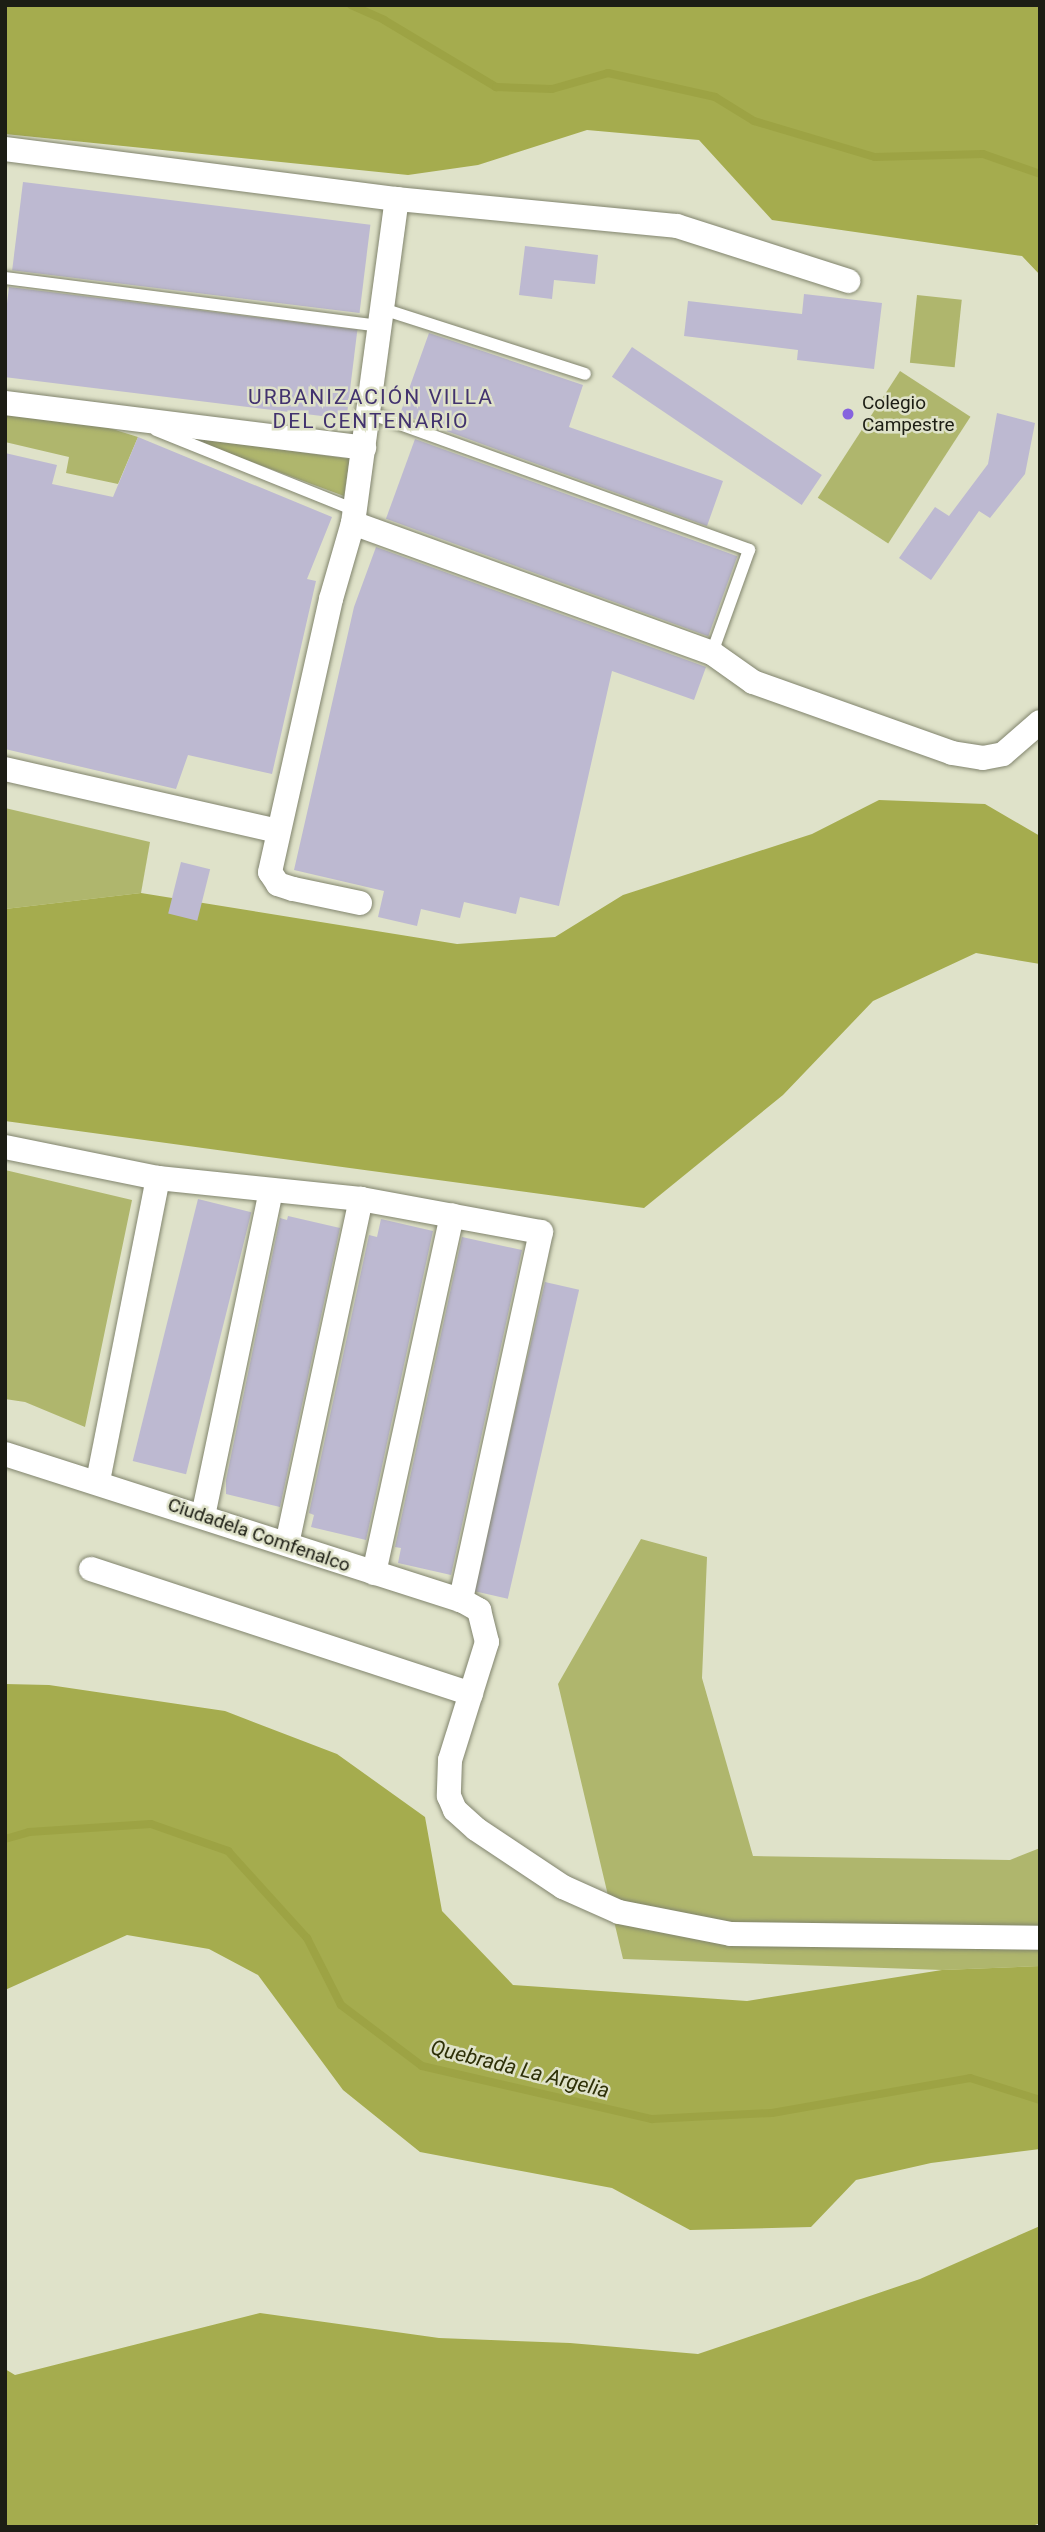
<!DOCTYPE html>
<meta charset="utf-8">
<style>
body{margin:0}
#map{position:relative;width:1045px;height:2532px;overflow:hidden;background:#dfe2c9;font-family:Roboto,sans-serif}
div>[style]{position:absolute}
[style*='--x']{left:calc(var(--x)*1px);top:calc(var(--y)*1px);width:calc(var(--w)*1px);rotate:calc(var(--a)*1deg)}
.green>*{inset:0;background:#afb66d;transform-origin:0 0}
.forest>*{inset:0;background:#a5ac4e}
.stream>*{height:8px;margin:-4px;padding:0 4px;transform-origin:4px;border-radius:4px;background:#9da344}
.building>*{inset:0;background:#bdb9d1;transform-origin:0 0}
.roads{filter:drop-shadow(0 0 2px #81846d) drop-shadow(0 0 2px #81846d)}
.lane>*{height:12px;margin:-6px;padding:0 6px;transform-origin:6px;border-radius:6px;background:#fff}
.street>*{height:24px;margin:-12px;padding:0 12px;transform-origin:12px;border-radius:12px;background:#fff}
.dots>*{width:19px;height:19px;translate:-50% -50%;box-sizing:border-box;border:4px solid #dfe2c9;border-radius:50%}
span{translate:-50% -50%;white-space:nowrap;text-align:center;line-height:1.15;-webkit-text-stroke:5px #dfe2c9;paint-order:stroke}
.poi-label{font-size:19px;color:#1c1d14}
.left{translate:0 -50%;text-align:left}
.street-label{font-size:19px;color:#1c1d14}
.neighbourhood-label{font-size:21px;color:#42326e;letter-spacing:2px}
.water-label{font-size:21px;color:#2e3007;font-style:italic}
.frame{position:absolute;inset:0;border:7px solid #1c1d14;pointer-events:none}
</style>
<div id="map">
<div class="green">
<i style="left:917px;top:295px;width:45px;height:68px;rotate:6deg"></i>
<i style="left:900px;top:371px;width:84px;height:151px;rotate:33deg"></i>
<i style="clip-path:polygon(5px 412px,109px 428px,138px 437px,118px 484px,66px 473px,69px 457px,5px 442px)"></i>
<i style="clip-path:polygon(204px 439px,350px 459px,344px 496px,203px 444px)"></i>
<i style="clip-path:polygon(5px 808px,150px 842px,141px 893px,5px 909px)"></i>
<i style="clip-path:polygon(5px 1170px,132px 1200px,85px 1427px,25px 1402px,5px 1399px)"></i>
<i style="clip-path:polygon(641px 1539px,707px 1557px,702px 1678px,753px 1856px,1010px 1860px,1040px 1848px,1040px 1966px,942px 1970px,623px 1959px,558px 1684px)"></i>
</div>
<div class="forest">
<i style="clip-path:polygon(5px 5px,1040px 5px,1040px 275px,1022px 256px,772px 220px,699px 140px,587px 130px,478px 165px,408px 175px,5px 134px)"></i>
<i style="clip-path:polygon(879px 800px,985px 804px,1040px 836px,1040px 964px,976px 953px,873px 1001px,783px 1095px,644px 1208px,5px 1121px,5px 909px,141px 893px,457px 944px,555px 937px,623px 895px,812px 834px)"></i>
<i style="clip-path:polygon(5px 1684px,49px 1685px,225px 1711px,337px 1754px,425px 1817px,442px 1911px,513px 1985px,747px 2001px,942px 1970px,1040px 1966px,1040px 2149px,931px 2163px,856px 2180px,811px 2227px,690px 2230px,612px 2188px,420px 2152px,343px 2090px,258px 1975px,209px 1949px,127px 1935px,5px 1990px)"></i>
<i style="clip-path:polygon(1040px 2226px,1040px 2523px,1030px 2527px,5px 2527px,5px 2369px,15px 2375px,260px 2313px,439px 2338px,570px 2343px,698px 2354px,920px 2279px)"></i>
</div>
<div class="stream">
<i style="--x:351;--y:5;--w:36;--a:24"></i>
<i style="--x:384;--y:20;--w:131;--a:30.9"></i>
<i style="--x:496;--y:87;--w:56;--a:2"></i>
<i style="--x:552;--y:89;--w:58;--a:-15.9"></i>
<i style="--x:608;--y:73;--w:110;--a:12.6"></i>
<i style="--x:715;--y:97;--w:46;--a:31.6"></i>
<i style="--x:754;--y:121;--w:126;--a:16.6"></i>
<i style="--x:875;--y:157;--w:108;--a:-1.6"></i>
<i style="--x:983;--y:154;--w:60;--a:19.3"></i>
<i style="--x:5;--y:1839;--w:25;--a:-16"></i>
<i style="--x:29;--y:1832;--w:122;--a:-3.8"></i>
<i style="--x:151;--y:1824;--w:82;--a:19.3"></i>
<i style="--x:228;--y:1851;--w:118;--a:47.8"></i>
<i style="--x:307;--y:1938;--w:75;--a:63.1"></i>
<i style="--x:341;--y:2005;--w:101;--a:37"></i>
<i style="--x:422;--y:2066;--w:236;--a:13"></i>
<i style="--x:652;--y:2119;--w:120;--a:-2.9"></i>
<i style="--x:772;--y:2113;--w:201;--a:-10"></i>
<i style="--x:970;--y:2078;--w:73;--a:17.4"></i>
</div>
<div class="building">
<i style="left:23px;top:182px;width:350px;height:89px;rotate:7deg"></i>
<i style="clip-path:polygon(525px 246px,598px 255px,595px 284px,554px 280px,552px 299px,519px 295px)"></i>
<i style="left:9px;top:287px;width:351px;height:90px;rotate:7deg"></i>
<i style="clip-path:polygon(804px 294px,882px 303px,874px 369px,797px 360px,798px 350px,684px 336px,688px 301px,802px 314px)"></i>
<i style="clip-path:polygon(429px 333px,583px 385px,569px 427px,723px 481px,707px 526px,400px 414px)"></i>
<i style="left:632px;top:347px;width:229px;height:36px;rotate:34deg"></i>
<i style="clip-path:polygon(997px 413px,1035px 423px,1025px 474px,990px 518px,979px 511px,931px 580px,899px 558px,935px 507px,949px 516px,988px 464px)"></i>
<i style="clip-path:polygon(138px 437px,332px 517px,307px 579px,316px 581px,272px 774px,188px 755px,176px 789px,5px 749px,5px 453px,57px 465px,52px 484px,113px 497px)"></i>
<i style="left:415px;top:439px;width:343px;height:85px;rotate:20deg"></i>
<i style="clip-path:polygon(376px 547px,706px 667px,694px 700px,612px 671px,559px 906px,520px 897px,516px 914px,464px 902px,460px 918px,421px 909px,417px 926px,378px 917px,384px 891px,294px 870px,354px 607px)"></i>
<i style="left:181px;top:862px;width:30px;height:53px;rotate:14deg"></i>
<i style="left:198px;top:1199px;width:55px;height:270px;rotate:14deg"></i>
<i style="clip-path:polygon(288px 1216px,340px 1228px,280px 1507px,226px 1494px,226px 1480px,280px 1218px,287px 1220px)"></i>
<i style="clip-path:polygon(381px 1219px,433px 1231px,366px 1540px,311px 1527px,314px 1515px,309px 1513px,369px 1235px,377px 1237px)"></i>
<i style="clip-path:polygon(462px 1237px,522px 1250px,451px 1575px,398px 1563px,401px 1548px,395px 1547px)"></i>
<i style="left:545px;top:1282px;width:35px;height:317px;rotate:13deg"></i>
</div>
<div class="roads">
<div class="lane">
<i style="--x:5;--y:278;--w:379;--a:7.3"></i>
<i style="--x:383;--y:309;--w:212;--a:17.8"></i>
<i style="--x:369;--y:413;--w:404;--a:19.8"></i>
<i style="--x:749;--y:550;--w:109;--a:109.8"></i>
<i style="--x:156;--y:430;--w:214;--a:21.9"></i>
</div>
<div class="street">
<i style="--x:5;--y:149;--w:395;--a:7.3"></i>
<i style="--x:397;--y:199;--w:281;--a:5.5"></i>
<i style="--x:677;--y:226;--w:180;--a:17.8"></i>
<i style="--x:5;--y:403;--w:362;--a:7.1"></i>
<i style="--x:353;--y:523;--w:382;--a:19.9"></i>
<i style="--x:712;--y:653;--w:50;--a:35.3"></i>
<i style="--x:753;--y:682;--w:211;--a:19.6"></i>
<i style="--x:952;--y:753;--w:31;--a:9"></i>
<i style="--x:983;--y:758;--w:20;--a:-11"></i>
<i style="--x:1003;--y:754;--w:49;--a:-40.9"></i>
<i style="--x:5;--y:769;--w:279;--a:12.8"></i>
<i style="--x:360;--y:903;--w:68;--a:-168.2"></i>
<i style="--x:293;--y:889;--w:16;--a:-162"></i>
<i style="--x:278;--y:884;--w:14;--a:-124"></i>
<i style="--x:270;--y:872;--w:280;--a:-77.4"></i>
<i style="--x:331;--y:599;--w:79;--a:-73.9"></i>
<i style="--x:353;--y:523;--w:327;--a:-82.3"></i>
<i style="--x:5;--y:1147;--w:156;--a:11.5"></i>
<i style="--x:158;--y:1178;--w:204;--a:5.9"></i>
<i style="--x:361;--y:1199;--w:183;--a:10.4"></i>
<i style="--x:541;--y:1232;--w:377;--a:102.3"></i>
<i style="--x:5;--y:1454;--w:479;--a:17.8"></i>
<i style="--x:461;--y:1600;--w:21;--a:29"></i>
<i style="--x:479;--y:1610;--w:33;--a:76"></i>
<i style="--x:487;--y:1642;--w:124;--a:107.4"></i>
<i style="--x:450;--y:1760;--w:36;--a:92"></i>
<i style="--x:449;--y:1796;--w:15;--a:67"></i>
<i style="--x:455;--y:1810;--w:28;--a:42"></i>
<i style="--x:476;--y:1829;--w:105;--a:33.7"></i>
<i style="--x:563;--y:1887;--w:61;--a:24.1"></i>
<i style="--x:619;--y:1912;--w:114;--a:11.1"></i>
<i style="--x:731;--y:1934;--w:309;--a:0.7"></i>
<i style="--x:98;--y:1481;--w:309;--a:-78.8"></i>
<i style="--x:203;--y:1516;--w:332;--a:-78.2"></i>
<i style="--x:287;--y:1544;--w:353;--a:-77.9"></i>
<i style="--x:91;--y:1569;--w:400;--a:18.2"></i>
<i style="--x:374;--y:1573;--w:366;--a:-77.7"></i>
</div>
</div>
<div class="dots">
<i style="left:848px;top:414px;background:#8663de"></i>
</div>
<div class="poi-label">
<span class="left" style="left:862px;top:414px">Colegio<br>Campestre</span>
</div>
<div class="street-label">
<span style="left:259px;top:1535px;rotate:19deg">Ciudadela Comfenalco</span>
</div>
<div class="neighbourhood-label">
<span style="left:371px;top:409px">URBANIZACIÓN VILLA<br>DEL CENTENARIO</span>
</div>
<div class="water-label">
<span style="left:520px;top:2069px;rotate:14deg">Quebrada La Argelia</span>
</div>
<div class="frame"></div>
</div>
